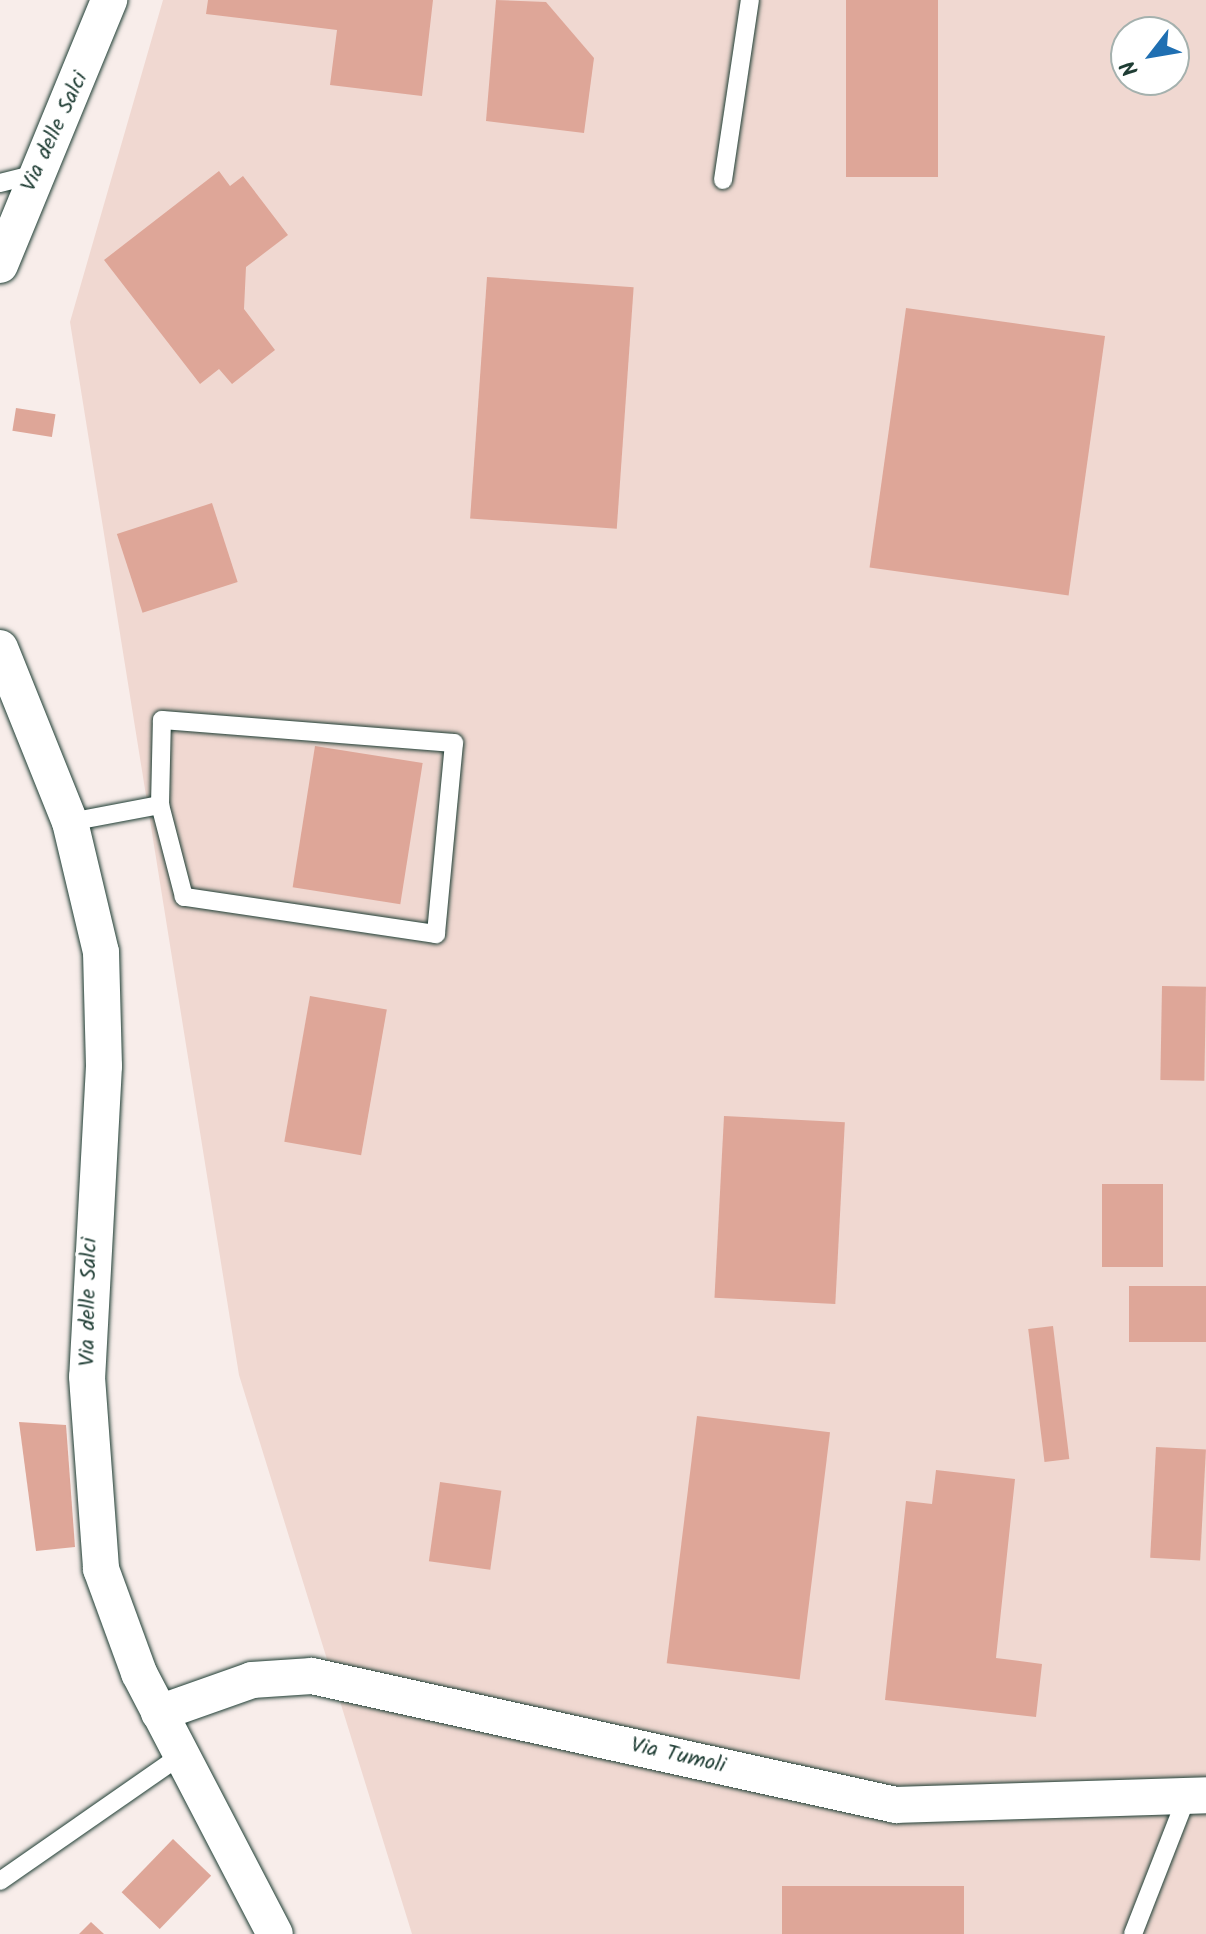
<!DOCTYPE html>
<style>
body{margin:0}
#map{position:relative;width:1206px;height:1934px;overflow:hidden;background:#f8edea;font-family:Kalam,sans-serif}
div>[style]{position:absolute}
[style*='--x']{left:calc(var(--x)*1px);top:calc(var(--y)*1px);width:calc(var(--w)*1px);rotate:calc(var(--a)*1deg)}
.built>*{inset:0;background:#f0d8d1}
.building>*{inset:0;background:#dea698;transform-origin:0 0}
.roads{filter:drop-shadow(0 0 2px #1f3d34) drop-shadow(0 0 2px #1f3d34)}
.service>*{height:18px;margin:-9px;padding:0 9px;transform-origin:9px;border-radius:9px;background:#fff}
.minor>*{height:36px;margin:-18px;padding:0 18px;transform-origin:18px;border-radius:18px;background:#fff}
span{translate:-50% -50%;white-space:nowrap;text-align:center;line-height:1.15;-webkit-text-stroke:6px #fff;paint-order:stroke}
.street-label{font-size:22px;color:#1f3d34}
.north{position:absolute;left:1110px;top:16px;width:80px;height:80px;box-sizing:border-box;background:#fff;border:2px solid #a5b1ae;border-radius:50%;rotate:239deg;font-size:22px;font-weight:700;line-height:32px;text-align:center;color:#1f3d34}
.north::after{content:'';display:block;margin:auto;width:28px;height:36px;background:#1f6fb2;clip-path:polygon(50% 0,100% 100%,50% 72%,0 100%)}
</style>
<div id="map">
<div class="built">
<i style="clip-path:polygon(evenodd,163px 0,1206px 0,1206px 1934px,412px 1934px,239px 1375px,70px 322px,163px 0,1126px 32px,1174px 32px,1174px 80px,1126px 80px,1126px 32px)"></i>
</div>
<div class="building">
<i style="clip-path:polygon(208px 0,433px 0,422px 96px,330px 85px,337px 30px,206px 14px)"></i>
<i style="clip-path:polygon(496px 0,546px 2px,594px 58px,584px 133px,486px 121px)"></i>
<i style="left:846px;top:0;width:92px;height:177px"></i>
<i style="clip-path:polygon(219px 171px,230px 186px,243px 176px,288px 235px,246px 267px,244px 309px,275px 350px,232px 384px,219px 369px,200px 384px,104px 260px)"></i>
<i style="left:487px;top:277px;width:147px;height:242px;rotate:4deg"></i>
<i style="left:906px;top:308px;width:201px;height:262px;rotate:8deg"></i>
<i style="left:16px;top:408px;width:40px;height:23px;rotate:9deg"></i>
<i style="left:212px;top:503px;width:83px;height:100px;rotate:72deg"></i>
<i style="left:315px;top:746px;width:109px;height:143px;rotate:9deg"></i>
<i style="left:1162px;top:986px;width:44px;height:94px;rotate:1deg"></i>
<i style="left:310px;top:996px;width:78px;height:148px;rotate:10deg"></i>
<i style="left:724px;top:1116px;width:121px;height:182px;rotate:3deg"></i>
<i style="left:1102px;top:1184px;width:61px;height:83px"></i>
<i style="left:1129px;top:1286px;width:77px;height:56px"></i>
<i style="left:1053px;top:1326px;width:134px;height:25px;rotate:83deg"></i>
<i style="left:697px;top:1416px;width:134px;height:249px;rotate:7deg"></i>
<i style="clip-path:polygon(19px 1422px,66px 1425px,75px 1547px,36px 1551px)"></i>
<i style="left:1156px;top:1447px;width:50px;height:111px;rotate:3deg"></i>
<i style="clip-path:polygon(936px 1470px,1015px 1479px,996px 1658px,1042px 1664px,1036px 1717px,885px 1700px,906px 1501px,932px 1504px)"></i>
<i style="left:440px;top:1482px;width:62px;height:80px;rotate:8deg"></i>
<i style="left:173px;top:1839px;width:53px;height:74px;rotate:44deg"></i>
<i style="left:782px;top:1886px;width:182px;height:48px"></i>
<i style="clip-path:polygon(91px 1922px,104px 1934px,79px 1934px)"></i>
</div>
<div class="roads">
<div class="service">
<i style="--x:723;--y:180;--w:182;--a:-81.5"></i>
<i style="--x:0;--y:183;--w:36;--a:-14"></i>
<i style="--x:70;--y:822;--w:92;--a:-10.7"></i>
<i style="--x:160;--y:805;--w:85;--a:-88.7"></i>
<i style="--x:162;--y:720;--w:293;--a:4.5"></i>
<i style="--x:454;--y:743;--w:192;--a:95.4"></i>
<i style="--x:436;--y:934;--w:255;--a:-171.6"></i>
<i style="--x:184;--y:897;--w:95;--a:-104.6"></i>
<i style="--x:0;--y:1881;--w:221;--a:-34.8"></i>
<i style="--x:1133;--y:1934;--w:148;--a:-68.6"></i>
</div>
<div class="minor">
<i style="--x:0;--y:265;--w:287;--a:-67.6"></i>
<i style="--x:0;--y:648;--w:188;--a:68.1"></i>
<i style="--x:70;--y:822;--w:134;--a:76.6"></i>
<i style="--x:101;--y:952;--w:114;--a:88.5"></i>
<i style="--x:104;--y:1066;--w:311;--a:93.1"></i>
<i style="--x:87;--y:1377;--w:193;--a:85.8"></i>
<i style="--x:101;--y:1569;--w:111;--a:69.9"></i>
<i style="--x:139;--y:1673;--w:294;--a:62.5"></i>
<i style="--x:159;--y:1713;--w:99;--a:-19.5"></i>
<i style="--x:252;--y:1680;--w:60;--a:-3.8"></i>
<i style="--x:312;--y:1676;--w:598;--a:12.46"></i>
<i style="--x:896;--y:1805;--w:310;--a:-1.8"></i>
</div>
</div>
<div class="street-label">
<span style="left:55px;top:132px;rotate:-65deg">Via delle Salci</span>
<span style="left:89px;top:1302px;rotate:-89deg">Via delle Salci</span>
<span style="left:678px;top:1756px;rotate:13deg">Via Tumoli</span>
</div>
<div class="north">N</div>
</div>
